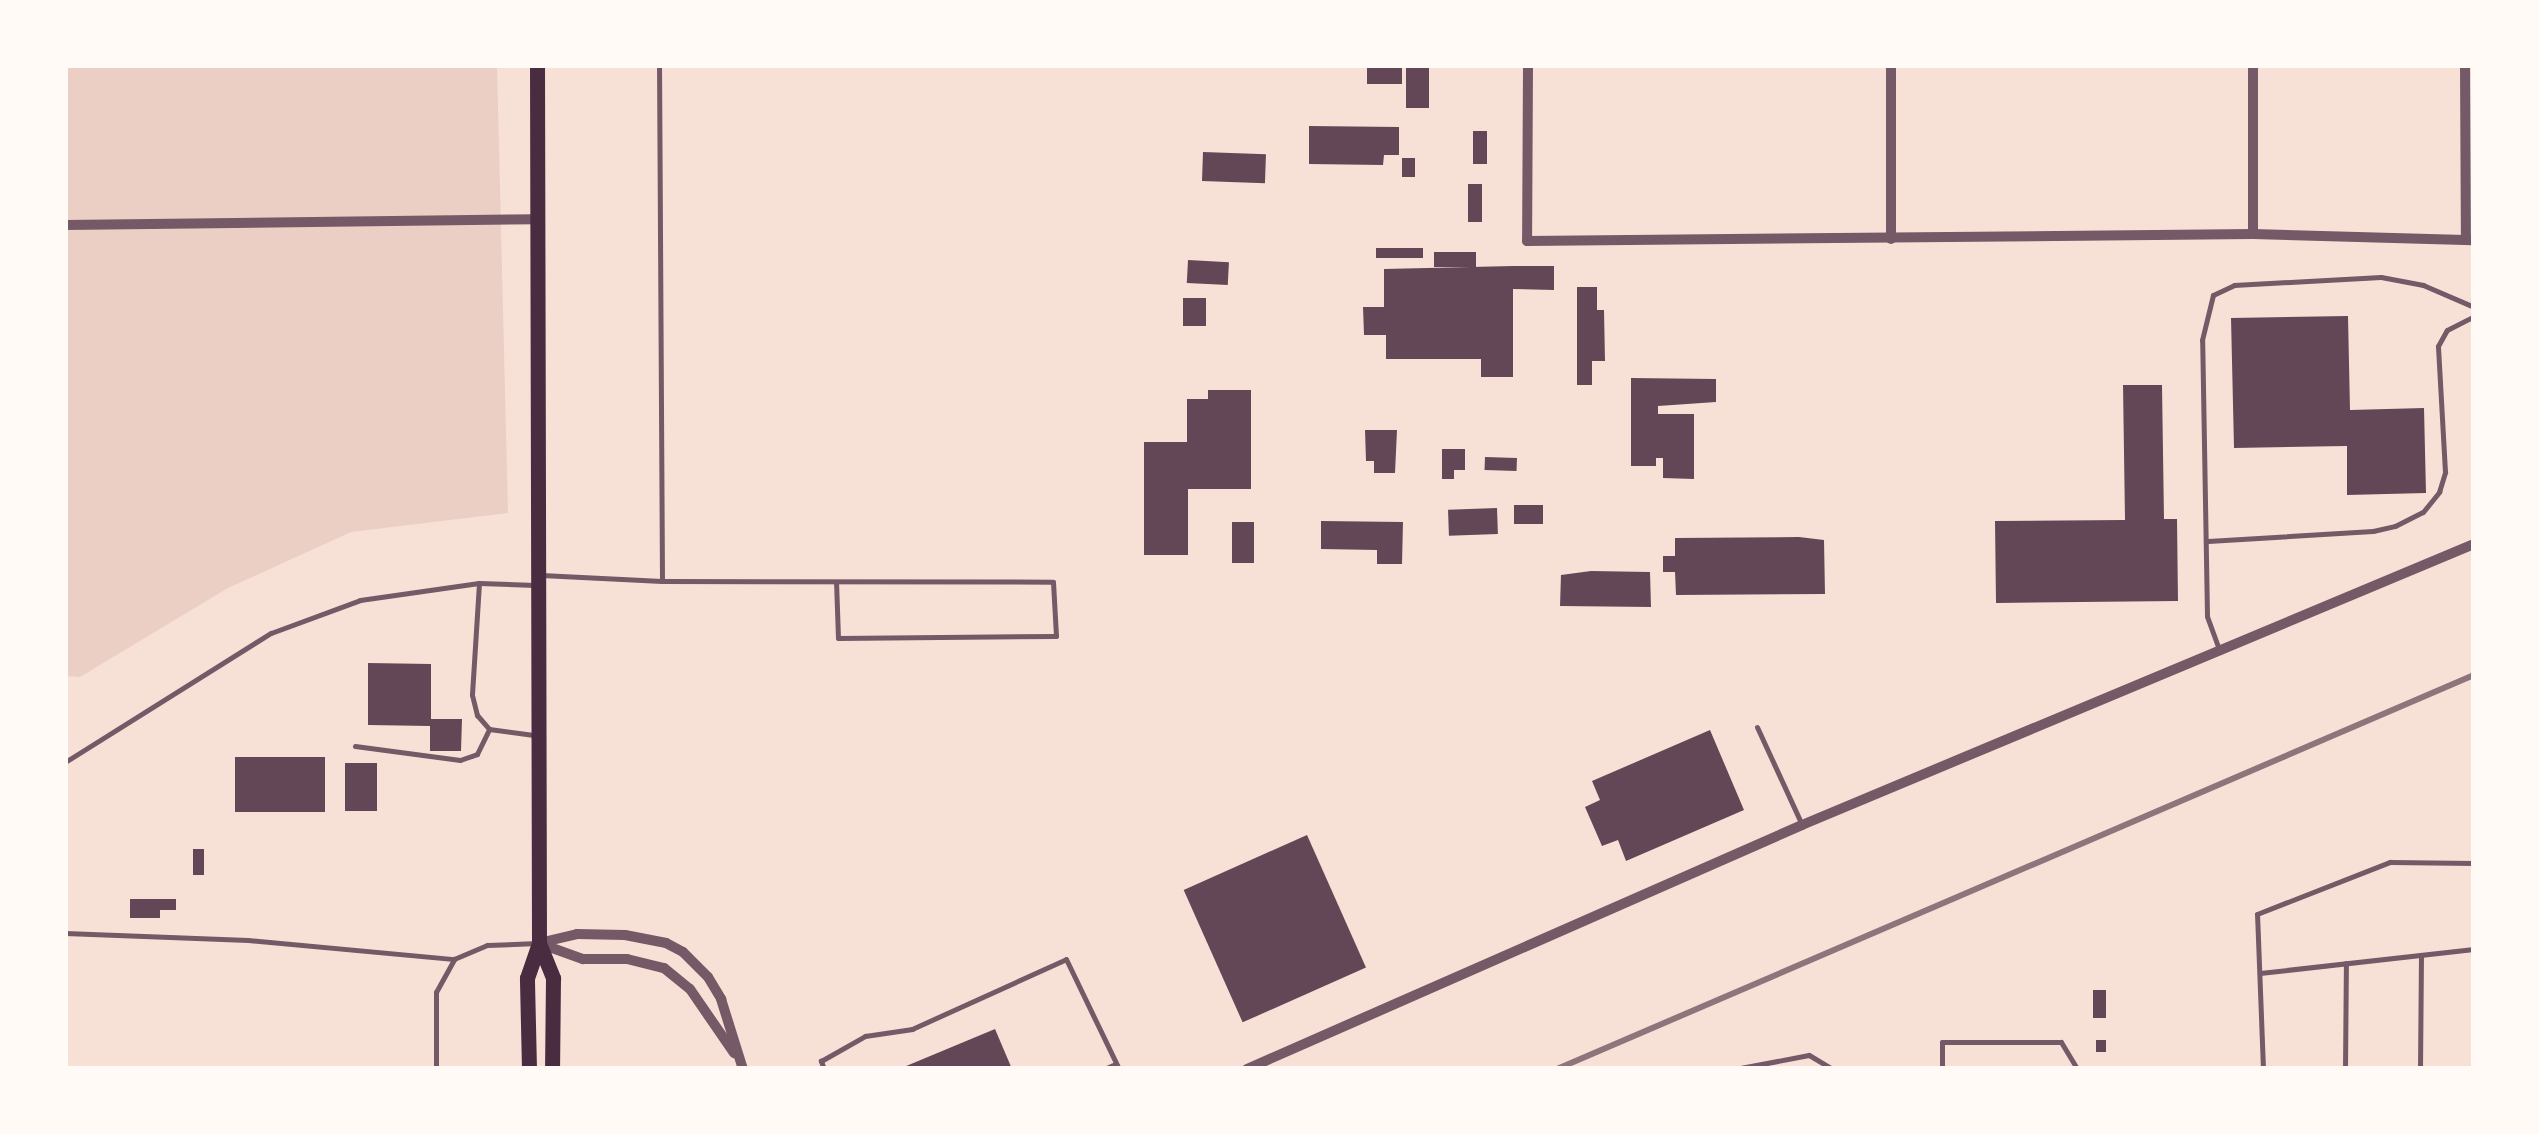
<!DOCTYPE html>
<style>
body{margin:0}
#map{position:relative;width:2539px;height:1134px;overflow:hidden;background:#f7e1d7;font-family:Barlow,sans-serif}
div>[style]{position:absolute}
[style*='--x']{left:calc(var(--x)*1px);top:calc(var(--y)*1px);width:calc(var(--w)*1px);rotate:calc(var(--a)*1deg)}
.green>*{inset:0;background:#ebcfc5}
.building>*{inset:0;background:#644757;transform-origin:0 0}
.service>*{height:5px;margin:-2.5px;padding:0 2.5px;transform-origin:2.5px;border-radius:2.5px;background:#755966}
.minor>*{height:10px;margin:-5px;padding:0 5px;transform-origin:5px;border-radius:5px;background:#755966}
.secondary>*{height:15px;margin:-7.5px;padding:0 7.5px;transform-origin:7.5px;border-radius:7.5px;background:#4a2c40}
.rail>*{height:6px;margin:-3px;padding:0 3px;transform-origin:3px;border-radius:3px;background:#8f747c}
span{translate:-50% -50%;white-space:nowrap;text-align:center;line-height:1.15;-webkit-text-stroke:8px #fffaf5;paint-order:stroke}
.frame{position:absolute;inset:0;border:68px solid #fffaf5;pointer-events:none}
</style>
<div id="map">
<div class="green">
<i style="clip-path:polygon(65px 65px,497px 65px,508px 513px,351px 532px,228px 588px,80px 677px,65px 676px)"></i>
</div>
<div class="building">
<i style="left:1367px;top:65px;width:35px;height:19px"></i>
<i style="left:1406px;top:65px;width:23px;height:43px"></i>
<i style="clip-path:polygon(1309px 126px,1399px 127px,1399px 155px,1384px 155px,1383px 165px,1309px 164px)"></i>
<i style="left:1473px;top:131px;width:14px;height:33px"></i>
<i style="left:1203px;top:152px;width:63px;height:29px;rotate:2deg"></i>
<i style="left:1415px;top:158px;width:19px;height:13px;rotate:90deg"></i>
<i style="left:1482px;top:184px;width:38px;height:14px;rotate:90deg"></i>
<i style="left:1423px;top:248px;width:10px;height:47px;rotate:90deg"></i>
<i style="left:1434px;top:252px;width:42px;height:15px"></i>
<i style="left:1188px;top:260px;width:41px;height:23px;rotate:3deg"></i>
<i style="clip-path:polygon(1513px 266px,1554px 266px,1554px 290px,1513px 289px,1513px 377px,1481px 377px,1481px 359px,1386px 359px,1386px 335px,1364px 335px,1363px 307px,1384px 307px,1384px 269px)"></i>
<i style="clip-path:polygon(1577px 287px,1597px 287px,1597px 310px,1604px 310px,1605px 361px,1592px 361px,1592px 385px,1577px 385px)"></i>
<i style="left:1206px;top:298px;width:28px;height:23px;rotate:90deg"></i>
<i style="clip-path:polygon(2348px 316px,2350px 410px,2424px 408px,2426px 493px,2347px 495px,2347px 446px,2234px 448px,2231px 318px)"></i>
<i style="clip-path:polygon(1631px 378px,1716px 379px,1716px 402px,1658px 406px,1658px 414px,1694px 414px,1694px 479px,1663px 478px,1663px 458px,1656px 458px,1656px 466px,1631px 466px)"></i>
<i style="clip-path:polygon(2123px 385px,2162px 385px,2164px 519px,2177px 519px,2178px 601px,1996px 603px,1995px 521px,2125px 520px)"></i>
<i style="clip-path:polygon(1208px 390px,1251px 390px,1251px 489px,1188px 489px,1188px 555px,1144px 555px,1144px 442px,1187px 442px,1187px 399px,1208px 399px)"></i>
<i style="clip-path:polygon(1365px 430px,1397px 430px,1395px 473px,1374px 473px,1374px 461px,1366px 461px)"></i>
<i style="clip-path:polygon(1442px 449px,1465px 449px,1465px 470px,1454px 470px,1454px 479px,1442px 479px)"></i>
<i style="left:1485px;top:457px;width:32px;height:13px;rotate:2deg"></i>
<i style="left:1514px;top:505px;width:29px;height:19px"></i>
<i style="left:1497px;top:508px;width:26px;height:49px;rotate:88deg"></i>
<i style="clip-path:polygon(1321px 521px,1403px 522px,1402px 564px,1377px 564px,1377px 550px,1321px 549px)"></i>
<i style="left:1232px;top:522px;width:22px;height:41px"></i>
<i style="clip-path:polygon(1799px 537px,1824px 540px,1825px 594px,1676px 595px,1675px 572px,1663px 572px,1663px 556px,1675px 556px,1675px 538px)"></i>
<i style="clip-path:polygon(1591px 571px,1650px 572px,1651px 607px,1560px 606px,1561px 575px)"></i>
<i style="clip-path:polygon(368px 663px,431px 664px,431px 719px,462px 719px,461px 751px,430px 751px,430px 726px,368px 725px)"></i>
<i style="clip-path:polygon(1710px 730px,1744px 810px,1626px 861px,1618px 840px,1602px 846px,1585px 807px,1600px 800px,1592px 781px)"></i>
<i style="left:235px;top:757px;width:90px;height:55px"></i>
<i style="left:345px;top:763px;width:32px;height:48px"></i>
<i style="left:1307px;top:835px;width:145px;height:135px;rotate:66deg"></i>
<i style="left:193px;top:849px;width:11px;height:26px"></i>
<i style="clip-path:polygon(130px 899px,176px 899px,176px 910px,160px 910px,160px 918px,130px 918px)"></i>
<i style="left:2093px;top:990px;width:13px;height:28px"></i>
<i style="clip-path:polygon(995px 1029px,1012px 1069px,899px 1069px)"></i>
<i style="left:2096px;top:1040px;width:10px;height:12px"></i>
</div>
<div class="service">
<i style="--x:2208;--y:541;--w:165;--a:-3.5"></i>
<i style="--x:2373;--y:531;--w:23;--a:-13"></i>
<i style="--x:2395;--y:526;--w:31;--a:-27"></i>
<i style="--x:2423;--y:512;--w:26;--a:-51"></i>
<i style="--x:2439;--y:492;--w:21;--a:-73"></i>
<i style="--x:2445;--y:472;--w:126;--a:-93.2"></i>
<i style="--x:2438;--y:346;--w:18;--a:-61"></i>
<i style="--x:2447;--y:330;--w:30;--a:-27"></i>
<i style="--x:541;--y:575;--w:121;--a:2.8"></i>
<i style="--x:662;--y:581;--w:516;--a:-90.33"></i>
<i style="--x:662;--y:581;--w:391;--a:0.1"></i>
<i style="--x:1053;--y:582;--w:54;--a:86.8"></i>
<i style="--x:1056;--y:636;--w:218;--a:179.5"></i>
<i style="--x:838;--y:638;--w:56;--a:-92"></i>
<i style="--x:479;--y:583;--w:112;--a:93.6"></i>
<i style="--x:472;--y:695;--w:21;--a:76"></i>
<i style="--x:477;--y:715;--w:18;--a:49"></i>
<i style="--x:489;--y:729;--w:45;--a:7.6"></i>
<i style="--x:2220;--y:652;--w:38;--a:-110"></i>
<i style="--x:2207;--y:616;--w:276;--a:-91"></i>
<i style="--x:2202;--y:340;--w:46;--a:-76.3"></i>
<i style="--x:2213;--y:295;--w:23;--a:-25"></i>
<i style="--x:2234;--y:285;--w:147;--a:-3.1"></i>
<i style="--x:2381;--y:277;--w:43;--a:10.8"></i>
<i style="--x:2423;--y:285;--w:56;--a:23.3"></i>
<i style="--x:1757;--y:727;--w:108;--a:65.3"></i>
<i style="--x:355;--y:746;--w:106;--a:7.6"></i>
<i style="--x:460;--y:760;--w:18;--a:-19"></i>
<i style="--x:477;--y:754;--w:28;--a:-64"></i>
<i style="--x:65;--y:762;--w:243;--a:-32.1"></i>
<i style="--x:271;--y:633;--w:95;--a:-20.3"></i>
<i style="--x:360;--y:600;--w:120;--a:-8.1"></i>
<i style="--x:479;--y:583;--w:56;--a:2"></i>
<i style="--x:65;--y:933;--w:183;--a:2.2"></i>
<i style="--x:248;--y:940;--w:207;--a:5.3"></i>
<i style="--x:2260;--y:973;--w:215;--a:-6.4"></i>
<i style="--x:436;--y:1069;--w:77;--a:-90"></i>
<i style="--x:436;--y:992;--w:38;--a:-61"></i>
<i style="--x:454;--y:959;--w:36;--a:-23"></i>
<i style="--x:487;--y:945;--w:51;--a:-2.2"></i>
<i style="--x:824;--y:1069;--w:9;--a:-111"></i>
<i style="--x:821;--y:1061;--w:51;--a:-29.6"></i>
<i style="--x:865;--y:1036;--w:48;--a:-8.5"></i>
<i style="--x:912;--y:1029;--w:169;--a:-24.4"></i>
<i style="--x:1066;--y:959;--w:122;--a:64.3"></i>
<i style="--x:1104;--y:1069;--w:13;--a:-23"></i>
<i style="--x:1735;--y:1069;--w:75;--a:-10.7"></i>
<i style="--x:1809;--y:1055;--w:27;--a:31"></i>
<i style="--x:1942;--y:1069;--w:27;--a:-90"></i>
<i style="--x:1942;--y:1042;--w:119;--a:0"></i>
<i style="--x:2061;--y:1042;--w:31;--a:59"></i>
<i style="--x:2263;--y:1069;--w:155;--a:-92.2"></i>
<i style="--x:2257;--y:914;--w:143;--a:-21.4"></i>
<i style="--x:2390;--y:862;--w:84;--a:0.7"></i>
<i style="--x:2345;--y:1069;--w:106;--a:-89.5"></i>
<i style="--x:2420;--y:1069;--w:114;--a:-89.5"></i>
</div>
<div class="minor">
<i style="--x:1528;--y:65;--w:176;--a:90.3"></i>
<i style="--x:1527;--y:241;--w:726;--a:-0.55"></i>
<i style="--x:2253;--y:234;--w:221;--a:1.6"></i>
<i style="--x:1891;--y:65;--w:174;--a:90"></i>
<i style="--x:2465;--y:65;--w:171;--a:89.7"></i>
<i style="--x:65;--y:225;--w:472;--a:-0.7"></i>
<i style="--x:2253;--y:234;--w:169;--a:-90"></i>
<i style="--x:539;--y:943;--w:39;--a:-13"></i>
<i style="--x:577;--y:934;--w:48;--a:1.2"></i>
<i style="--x:625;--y:935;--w:42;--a:11"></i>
<i style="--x:666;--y:943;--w:19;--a:28"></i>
<i style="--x:683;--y:952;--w:35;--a:45"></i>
<i style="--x:708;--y:977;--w:26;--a:59"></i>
<i style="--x:721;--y:999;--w:73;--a:72.6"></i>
<i style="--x:541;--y:944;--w:45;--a:19.7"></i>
<i style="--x:583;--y:959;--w:44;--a:0"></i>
<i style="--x:627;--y:959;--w:38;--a:14"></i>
<i style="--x:664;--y:968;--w:33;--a:39"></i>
<i style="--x:690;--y:989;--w:78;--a:55.5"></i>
<i style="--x:1247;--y:1069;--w:606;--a:-23.73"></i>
<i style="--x:1802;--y:825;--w:728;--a:-22.69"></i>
</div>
<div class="secondary">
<i style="--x:539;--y:943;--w:38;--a:68"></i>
<i style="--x:553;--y:978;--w:91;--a:90.6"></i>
<i style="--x:529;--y:1069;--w:91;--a:-91.3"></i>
<i style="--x:527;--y:978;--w:37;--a:-71"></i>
<i style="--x:539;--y:943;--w:878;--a:-90.13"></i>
</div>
<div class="rail">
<i style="--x:1557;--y:1069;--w:998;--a:-23.25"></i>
</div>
<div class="frame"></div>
</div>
